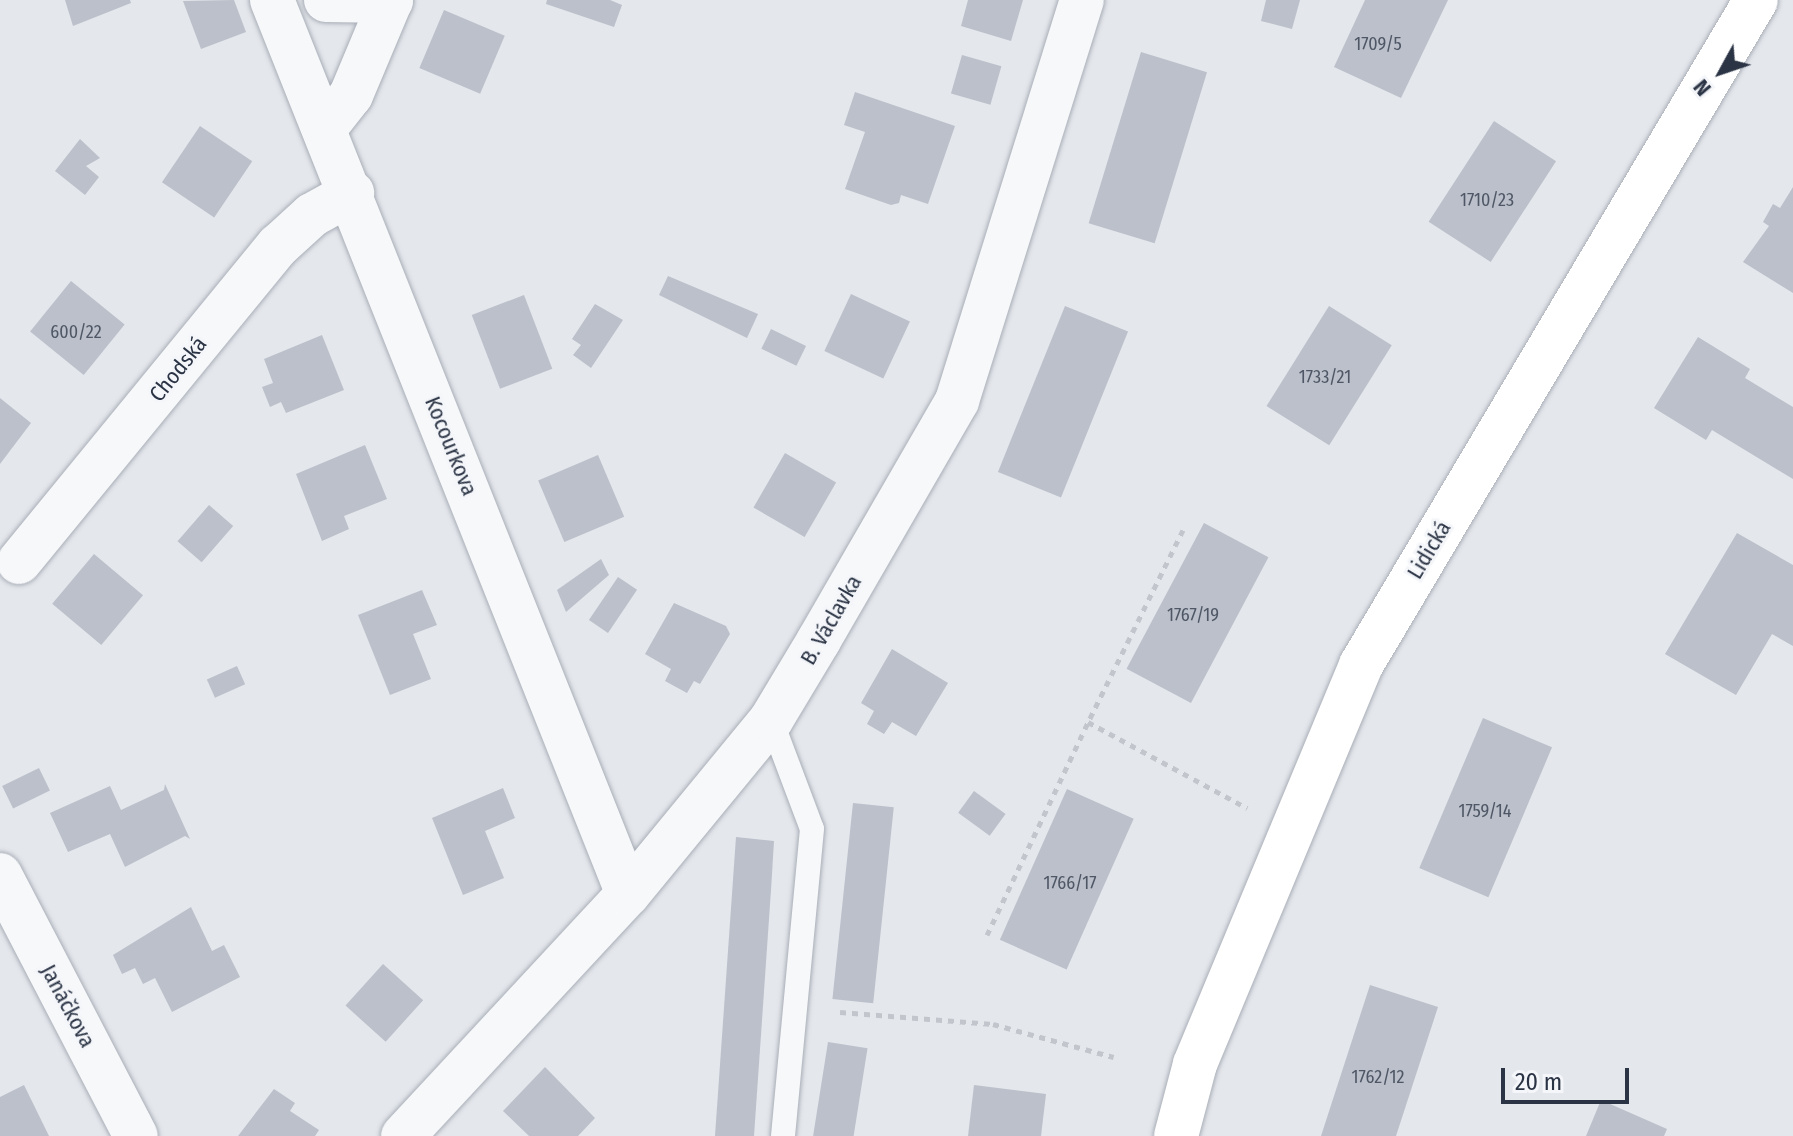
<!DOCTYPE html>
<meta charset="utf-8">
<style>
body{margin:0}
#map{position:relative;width:1793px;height:1136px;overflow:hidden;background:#e4e7ec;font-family:"Fira Sans Condensed",sans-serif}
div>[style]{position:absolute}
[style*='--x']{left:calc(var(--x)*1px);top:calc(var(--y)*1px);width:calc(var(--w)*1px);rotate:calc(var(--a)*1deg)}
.building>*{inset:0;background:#bbc0ca;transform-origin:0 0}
.path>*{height:5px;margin-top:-2.5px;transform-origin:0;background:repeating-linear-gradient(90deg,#c2c5cb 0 6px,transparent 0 12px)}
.roads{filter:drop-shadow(0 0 2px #a9aeb7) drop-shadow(0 0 2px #a9aeb7)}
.service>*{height:24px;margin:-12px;padding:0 12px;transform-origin:12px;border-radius:12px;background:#f7f8fa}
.minor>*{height:44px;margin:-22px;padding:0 22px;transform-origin:22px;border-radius:22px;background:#f7f8fa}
.secondary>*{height:44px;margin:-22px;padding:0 22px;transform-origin:22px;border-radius:22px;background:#fff}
span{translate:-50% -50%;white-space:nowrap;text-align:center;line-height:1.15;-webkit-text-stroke:6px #f4f6f9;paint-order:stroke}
.number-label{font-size:18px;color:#4f5766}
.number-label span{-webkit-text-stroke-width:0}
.street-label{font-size:22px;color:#2b3445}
.north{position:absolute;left:1681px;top:32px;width:80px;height:80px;-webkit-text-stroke:6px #f4f6f9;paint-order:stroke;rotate:230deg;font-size:22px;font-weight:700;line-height:32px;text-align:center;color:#2b3445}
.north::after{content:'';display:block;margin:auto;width:28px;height:36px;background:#2b3445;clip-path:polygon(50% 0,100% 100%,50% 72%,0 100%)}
.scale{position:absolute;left:1501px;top:1068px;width:128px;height:36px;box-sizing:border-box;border:4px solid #2b3445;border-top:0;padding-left:10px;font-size:24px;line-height:28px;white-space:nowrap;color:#2b3445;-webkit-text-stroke:6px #f4f6f9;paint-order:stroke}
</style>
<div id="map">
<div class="building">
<i style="clip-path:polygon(65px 0,130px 0,131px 3px,73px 26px)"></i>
<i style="clip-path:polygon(234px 0,246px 32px,201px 49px,183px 1px)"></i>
<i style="clip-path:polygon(547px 0,610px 0,622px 5px,614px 27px,546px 4px)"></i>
<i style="clip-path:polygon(968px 0,1023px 0,1011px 41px,961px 26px)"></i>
<i style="clip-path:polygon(1266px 0,1300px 0,1292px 29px,1261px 21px)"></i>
<i style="clip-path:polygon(1365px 0,1448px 0,1401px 98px,1334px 67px)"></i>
<i style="left:444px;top:10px;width:66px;height:63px;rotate:23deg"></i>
<i style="left:1141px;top:52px;width:69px;height:179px;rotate:17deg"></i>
<i style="left:962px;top:55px;width:41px;height:40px;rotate:16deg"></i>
<i style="clip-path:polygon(855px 92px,955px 126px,928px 204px,901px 195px,899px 203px,891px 205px,845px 189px,865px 132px,844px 125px)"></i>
<i style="left:1494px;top:121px;width:74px;height:120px;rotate:33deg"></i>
<i style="left:200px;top:126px;width:63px;height:68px;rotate:34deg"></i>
<i style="clip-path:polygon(80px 139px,100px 158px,86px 166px,99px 177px,85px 195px,55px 171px)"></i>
<i style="clip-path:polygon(1793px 187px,1793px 293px,1743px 262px,1769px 226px,1763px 222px,1773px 204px,1780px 208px)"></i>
<i style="clip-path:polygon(668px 276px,758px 314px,747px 338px,659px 295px)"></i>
<i style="left:71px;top:281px;width:69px;height:65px;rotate:39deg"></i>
<i style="left:851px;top:294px;width:65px;height:63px;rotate:25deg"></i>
<i style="left:524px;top:295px;width:79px;height:56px;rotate:69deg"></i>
<i style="clip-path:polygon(595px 304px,623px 320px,591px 368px,573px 355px,581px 345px,572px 339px)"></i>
<i style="left:1065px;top:306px;width:68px;height:179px;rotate:22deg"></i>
<i style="left:1329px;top:306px;width:74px;height:118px;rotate:32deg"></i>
<i style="left:771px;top:329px;width:39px;height:22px;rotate:26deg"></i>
<i style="clip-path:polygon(322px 335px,344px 390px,286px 413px,281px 402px,270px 407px,262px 387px,273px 383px,264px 359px)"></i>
<i style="clip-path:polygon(1698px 337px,1750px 369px,1745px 378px,1793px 407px,1793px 479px,1712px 430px,1706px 440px,1654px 408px)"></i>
<i style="clip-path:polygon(0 398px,31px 423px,0 464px)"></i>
<i style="clip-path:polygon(365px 445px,387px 499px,344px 516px,349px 529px,322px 541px,296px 474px)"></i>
<i style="left:785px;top:453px;width:59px;height:63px;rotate:30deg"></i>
<i style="left:598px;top:455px;width:67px;height:65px;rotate:67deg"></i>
<i style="left:209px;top:505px;width:32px;height:48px;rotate:41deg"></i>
<i style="left:1204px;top:523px;width:73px;height:165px;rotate:28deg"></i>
<i style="clip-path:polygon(1737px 533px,1793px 565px,1793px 646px,1772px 634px,1736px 695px,1665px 654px)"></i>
<i style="left:94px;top:554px;width:64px;height:65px;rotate:40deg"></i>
<i style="clip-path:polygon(601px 559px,609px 575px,566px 612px,557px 590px)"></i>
<i style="left:618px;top:577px;width:23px;height:52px;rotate:34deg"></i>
<i style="clip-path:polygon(422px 590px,437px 625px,413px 634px,431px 679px,390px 695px,358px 615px)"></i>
<i style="clip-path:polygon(674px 603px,726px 626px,730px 634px,700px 684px,694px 681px,687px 693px,665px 681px,671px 669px,645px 654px)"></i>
<i style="clip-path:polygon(892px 649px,948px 683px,916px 736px,892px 722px,884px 734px,867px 724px,874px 711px,861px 703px)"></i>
<i style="left:237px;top:666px;width:20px;height:33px;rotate:66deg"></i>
<i style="left:1483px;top:718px;width:75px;height:163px;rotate:23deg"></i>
<i style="left:39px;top:768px;width:25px;height:41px;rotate:64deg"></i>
<i style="clip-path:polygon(165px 784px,190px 839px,185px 836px,125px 867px,110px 834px,68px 852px,50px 813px,110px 786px,121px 810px,164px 790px)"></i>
<i style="clip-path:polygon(503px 788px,515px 818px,485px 831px,504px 878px,463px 895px,432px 818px)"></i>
<i style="left:1067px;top:789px;width:73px;height:165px;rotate:24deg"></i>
<i style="left:974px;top:791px;width:39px;height:27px;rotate:36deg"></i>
<i style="left:853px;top:803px;width:41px;height:197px;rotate:6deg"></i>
<i style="clip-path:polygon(736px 837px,774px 841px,771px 890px,754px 1136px,715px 1136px)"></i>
<i style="clip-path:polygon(191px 907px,212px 951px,224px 945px,240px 977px,172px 1012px,155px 978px,143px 984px,135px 968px,122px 974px,113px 955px)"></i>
<i style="left:383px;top:964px;width:54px;height:56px;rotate:42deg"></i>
<i style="clip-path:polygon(1370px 985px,1438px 1007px,1396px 1136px,1321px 1136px)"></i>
<i style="left:828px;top:1042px;width:40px;height:95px;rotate:9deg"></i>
<i style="clip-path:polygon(545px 1067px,595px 1118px,578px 1136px,529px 1136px,503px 1111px)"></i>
<i style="clip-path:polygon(24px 1085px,49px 1136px,0 1136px,0 1097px)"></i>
<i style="clip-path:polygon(974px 1085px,1046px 1094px,1041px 1136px,968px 1136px)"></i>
<i style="clip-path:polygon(274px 1089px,295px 1103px,290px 1111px,319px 1130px,315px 1136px,238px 1136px)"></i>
<i style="clip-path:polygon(1601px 1100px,1667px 1129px,1664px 1136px,1586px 1136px)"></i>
</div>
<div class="path">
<i style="--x:1183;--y:530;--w:214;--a:116.3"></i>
<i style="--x:1088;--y:722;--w:181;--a:28.4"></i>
<i style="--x:987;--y:935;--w:236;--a:-64.6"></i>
<i style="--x:840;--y:1012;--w:153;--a:4.5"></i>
<i style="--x:993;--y:1024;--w:125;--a:15.3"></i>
</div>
<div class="roads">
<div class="service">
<i style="--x:771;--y:720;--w:116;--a:69.4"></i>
<i style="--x:812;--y:829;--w:308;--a:95.4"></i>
</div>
<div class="minor">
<i style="--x:272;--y:0;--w:962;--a:68.29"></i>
<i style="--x:326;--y:0;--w:65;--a:0.9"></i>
<i style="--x:325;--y:128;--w:42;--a:-51.8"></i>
<i style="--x:351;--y:95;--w:103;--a:-67.2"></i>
<i style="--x:19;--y:562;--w:409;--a:-50.7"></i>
<i style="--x:278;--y:246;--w:46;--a:-42.4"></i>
<i style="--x:312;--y:215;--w:46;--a:-28.8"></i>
<i style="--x:0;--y:875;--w:294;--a:62.5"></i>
<i style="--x:403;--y:1136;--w:330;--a:-47.1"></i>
<i style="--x:628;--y:894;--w:225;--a:-50.6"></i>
<i style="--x:771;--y:720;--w:93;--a:-59"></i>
<i style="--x:819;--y:640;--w:276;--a:-60"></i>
<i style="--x:957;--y:401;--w:420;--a:-72.7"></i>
</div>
<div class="secondary">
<i style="--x:1176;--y:1136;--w:74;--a:-75.2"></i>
<i style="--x:1195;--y:1064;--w:432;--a:-67.4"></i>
<i style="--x:1361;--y:665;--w:773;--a:-59.29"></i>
</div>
</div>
<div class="number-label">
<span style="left:1378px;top:44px">1709/5</span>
<span style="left:1487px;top:200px">1710/23</span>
<span style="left:76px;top:332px">600/22</span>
<span style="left:1325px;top:377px">1733/21</span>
<span style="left:1193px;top:615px">1767/19</span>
<span style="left:1485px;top:811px">1759/14</span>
<span style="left:1070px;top:883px">1766/17</span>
<span style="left:1378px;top:1077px">1762/12</span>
</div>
<div class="street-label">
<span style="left:178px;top:369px;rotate:-51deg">Chodská</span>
<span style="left:451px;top:446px;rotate:68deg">Kocourkova</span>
<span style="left:1429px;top:550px;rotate:-59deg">Lidická</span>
<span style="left:831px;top:620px;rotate:-60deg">B. Václavka</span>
<span style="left:68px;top:1006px;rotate:62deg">Janáčkova</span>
</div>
<div class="north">N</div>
<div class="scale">20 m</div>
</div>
